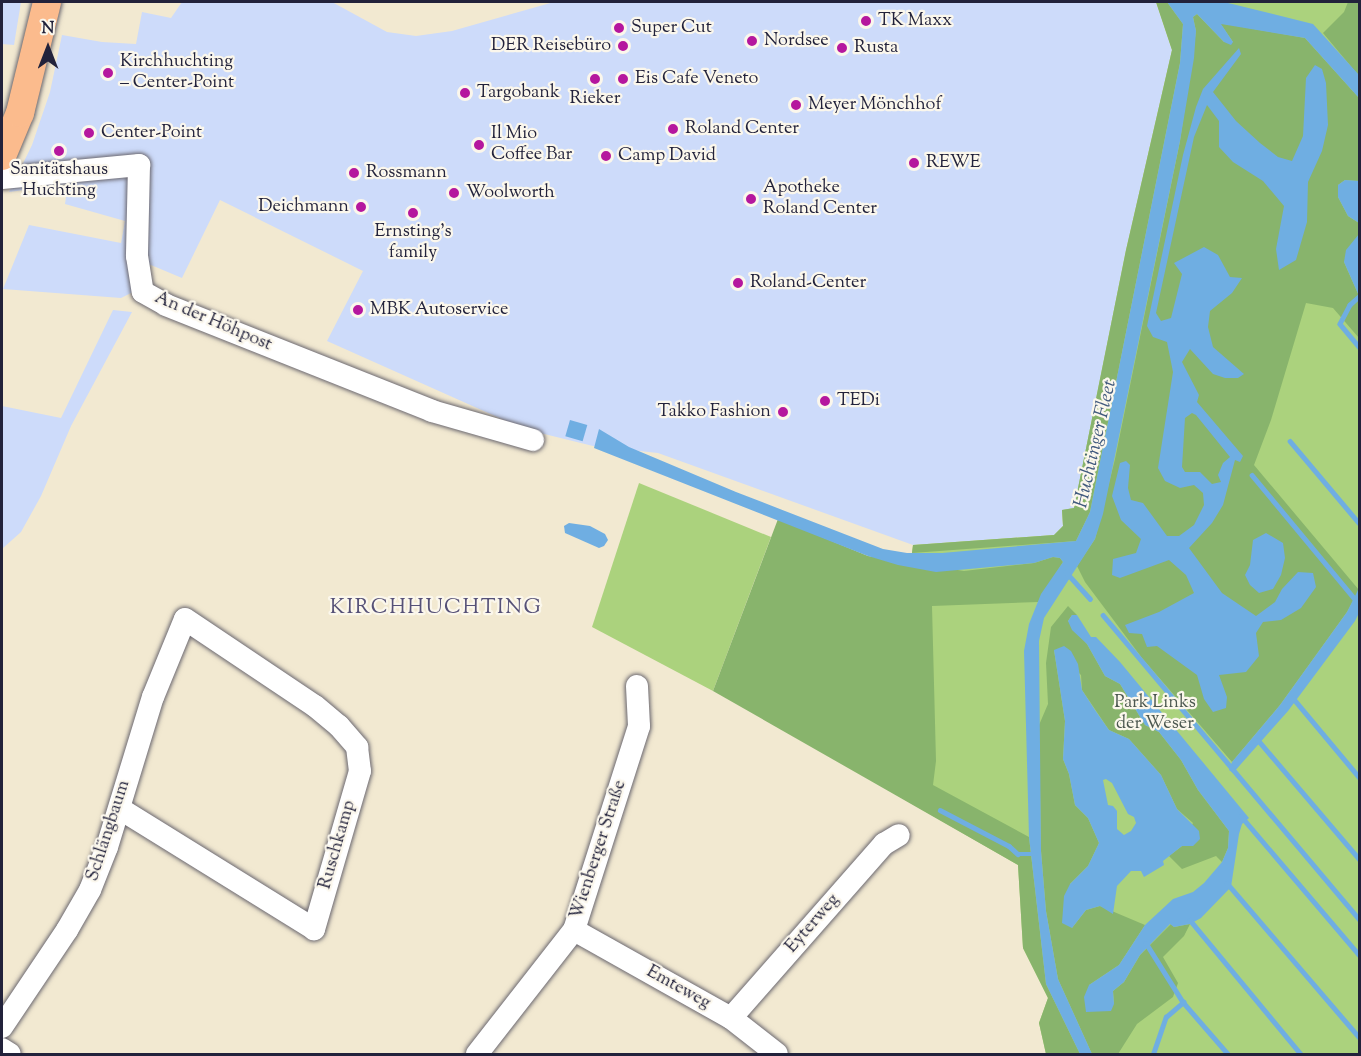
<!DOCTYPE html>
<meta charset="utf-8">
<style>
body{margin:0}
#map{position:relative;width:1361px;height:1056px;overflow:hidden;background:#f2e9d1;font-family:"Sorts Mill Goudy",serif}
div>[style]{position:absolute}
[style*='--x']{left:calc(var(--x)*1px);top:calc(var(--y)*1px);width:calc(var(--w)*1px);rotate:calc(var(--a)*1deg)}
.built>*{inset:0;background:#cddbfa}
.green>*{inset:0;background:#abd27d}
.forest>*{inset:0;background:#88b46c}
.water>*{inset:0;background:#6faee2;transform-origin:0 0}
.stream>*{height:4.5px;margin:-2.25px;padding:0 2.25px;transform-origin:2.25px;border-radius:2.25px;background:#6faee2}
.roads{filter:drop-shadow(0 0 2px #6b6870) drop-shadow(0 0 2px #6b6870)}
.minor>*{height:22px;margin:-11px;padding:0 11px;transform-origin:11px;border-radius:11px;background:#fff}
.major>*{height:28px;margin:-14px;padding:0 14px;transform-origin:14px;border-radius:14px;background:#fbbb8d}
.dots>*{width:16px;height:16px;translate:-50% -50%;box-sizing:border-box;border:3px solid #fbf7ec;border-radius:50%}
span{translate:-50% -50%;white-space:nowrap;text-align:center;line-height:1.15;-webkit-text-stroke:4.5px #fbf7ec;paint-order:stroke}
.poi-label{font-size:18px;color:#22223b}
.left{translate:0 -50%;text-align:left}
.right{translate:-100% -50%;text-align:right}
.street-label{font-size:18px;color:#22223b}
.park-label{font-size:18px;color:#4b574f}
.water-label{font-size:20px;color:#415a7e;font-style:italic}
.quarter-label{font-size:21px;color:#565177;letter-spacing:1.5px}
.frame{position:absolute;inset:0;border:3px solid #22223b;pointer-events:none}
.north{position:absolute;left:18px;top:18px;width:60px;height:60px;-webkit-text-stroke:4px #fbf7ec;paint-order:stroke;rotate:0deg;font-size:16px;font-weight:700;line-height:24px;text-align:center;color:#22223b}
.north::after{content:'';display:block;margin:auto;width:21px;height:27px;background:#22223b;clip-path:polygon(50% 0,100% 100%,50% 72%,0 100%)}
</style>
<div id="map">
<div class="built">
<i style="clip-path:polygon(2px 2px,21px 2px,14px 45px,2px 44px)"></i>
<i style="clip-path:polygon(182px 2px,332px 2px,387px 32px,416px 36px,452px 31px,554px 2px,1156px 2px,1172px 50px,1126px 250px,1074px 509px,1062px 511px,1063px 526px,1055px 535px,913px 545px,658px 453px,593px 446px,524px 429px,327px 341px,363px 271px,220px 200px,182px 278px,151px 265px,139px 267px,137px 290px,121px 298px,3px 289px,29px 225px,121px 243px,125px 221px,65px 204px,68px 184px,9px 192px,32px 145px,50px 92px,62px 35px,102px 42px,136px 44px,142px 12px,171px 18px)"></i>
<i style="clip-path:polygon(113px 310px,132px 312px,71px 426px,41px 496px,21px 532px,2px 549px,2px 406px,61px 418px)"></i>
</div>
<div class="green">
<i style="clip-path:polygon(1156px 2px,1359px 2px,1359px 1054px,1046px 1054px,1039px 1023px,1048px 998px,1023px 948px,1018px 865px,900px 797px,917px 756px,907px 592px,913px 545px,1054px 535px,1063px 526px,1062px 510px,1074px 508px,1126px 250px,1172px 50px)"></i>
<i style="clip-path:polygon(639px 483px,771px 537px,713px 691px,592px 627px)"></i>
</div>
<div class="forest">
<i style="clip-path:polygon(1156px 2px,1167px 2px,1183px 24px,1180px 63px,1090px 512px,1076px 541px,912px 553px,913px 545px,1054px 535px,1063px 526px,1062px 510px,1074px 508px,1126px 250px,1172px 50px)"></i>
<i style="clip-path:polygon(1348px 2px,1359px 2px,1359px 76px,1323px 33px,1344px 12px)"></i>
<i style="clip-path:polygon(1197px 14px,1224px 42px,1233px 42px,1220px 23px,1305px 38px,1359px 98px,1359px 181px,1345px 180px,1338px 185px,1338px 197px,1348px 216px,1359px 223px,1359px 234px,1344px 262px,1359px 296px,1359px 338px,1333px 308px,1306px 303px,1271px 420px,1254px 465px,1359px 590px,1347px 612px,1280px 705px,1232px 762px,1142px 658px,1085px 582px,1077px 566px,1095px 539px,1115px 459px,1180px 141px,1196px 31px,1193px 17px)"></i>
<i style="clip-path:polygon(778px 519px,868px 556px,964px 571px,1034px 563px,1053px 557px,1060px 558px,1063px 562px,1038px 602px,932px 606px,936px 761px,933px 785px,1029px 837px,1046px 984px,1080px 1054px,1046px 1054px,1039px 1023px,1048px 998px,1023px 948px,1018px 865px,713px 691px)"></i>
<i style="clip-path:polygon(1068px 606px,1077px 615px,1072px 615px,1068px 621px,1087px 644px,1105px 676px,1120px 684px,1145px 725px,1159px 732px,1181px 760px,1198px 790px,1229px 831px,1228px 848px,1222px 862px,1216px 856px,1182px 869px,1169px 856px,1182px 846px,1193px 823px,1177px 809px,1161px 775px,1129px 739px,1109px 730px,1082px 690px,1081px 675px,1054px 650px,1065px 721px,1063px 759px,1069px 774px,1075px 805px,1088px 818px,1099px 843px,1088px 866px,1070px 884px,1072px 928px,1086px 910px,1100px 906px,1145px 925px,1119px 965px,1089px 985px,1114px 1004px,1113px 991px,1124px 982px,1140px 955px,1171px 924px,1174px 927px,1190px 924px,1184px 936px,1163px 957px,1178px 983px,1173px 997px,1137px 1024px,1118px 1054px,1092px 1054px,1058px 979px,1046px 911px,1041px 851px,1039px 725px,1048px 704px,1046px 663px,1051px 627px)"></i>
</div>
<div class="water">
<i style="clip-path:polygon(1167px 2px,1224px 2px,1313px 24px,1359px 75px,1359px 98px,1305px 38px,1221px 24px,1233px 42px,1231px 45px,1224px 42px,1197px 14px,1193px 17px,1196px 31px,1194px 58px,1180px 141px,1103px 514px,1095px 539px,1044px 618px,1039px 641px,1041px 851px,1046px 911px,1058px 979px,1092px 1054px,1080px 1054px,1046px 984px,1029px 837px,1024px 651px,1029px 624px,1041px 594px,1063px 562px,1060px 558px,1053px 557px,1034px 563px,936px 572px,898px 565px,868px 556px,594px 448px,599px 429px,629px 447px,736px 492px,883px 549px,907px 553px,942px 553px,1076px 541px,1090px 512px,1180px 63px,1183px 24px)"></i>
<i style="clip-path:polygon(evenodd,1239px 48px,1241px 54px,1213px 92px,1236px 121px,1260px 143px,1278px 157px,1292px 161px,1303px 136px,1306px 78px,1315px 65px,1322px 69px,1326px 83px,1328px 125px,1322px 151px,1308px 182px,1307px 222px,1296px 260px,1279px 270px,1276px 249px,1284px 206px,1263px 181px,1233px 162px,1219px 147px,1219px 121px,1207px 105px,1194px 137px,1156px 313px,1161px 321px,1171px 318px,1182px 274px,1174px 263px,1204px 247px,1218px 255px,1230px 277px,1242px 278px,1232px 293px,1210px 311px,1208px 327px,1213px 347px,1244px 374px,1238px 378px,1225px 378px,1213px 374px,1190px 349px,1182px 362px,1199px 395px,1197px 402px,1243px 456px,1240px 462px,1235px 460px,1223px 505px,1212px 523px,1189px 548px,1222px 593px,1256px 616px,1275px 602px,1282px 589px,1298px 572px,1313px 573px,1316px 587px,1301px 608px,1281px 620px,1263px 622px,1256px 633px,1259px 656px,1246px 672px,1219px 675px,1227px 697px,1226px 708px,1213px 712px,1204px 699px,1197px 675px,1157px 646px,1147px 647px,1142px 634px,1129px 633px,1125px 625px,1159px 612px,1194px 593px,1186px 575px,1169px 560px,1120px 578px,1112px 575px,1113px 559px,1136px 553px,1141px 539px,1121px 520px,1112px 496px,1120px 463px,1126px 461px,1130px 465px,1128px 488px,1131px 500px,1143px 503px,1167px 536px,1179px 536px,1194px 525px,1204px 505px,1203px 493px,1194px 485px,1180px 488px,1165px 481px,1158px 468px,1173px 372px,1167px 342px,1153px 337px,1147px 326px,1183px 155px,1196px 107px,1203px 89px,1239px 48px,1192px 413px,1196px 415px,1230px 457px,1223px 463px,1218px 475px,1221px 482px,1212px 484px,1200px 472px,1185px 472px,1182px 467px,1185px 418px,1192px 413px)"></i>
<i style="clip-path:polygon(1345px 180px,1359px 181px,1359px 223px,1348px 216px,1338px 197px,1338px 185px)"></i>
<i style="clip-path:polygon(1359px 234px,1359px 296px,1344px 262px,1346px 250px)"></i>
<i style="left:570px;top:420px;width:18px;height:17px;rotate:16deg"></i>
<i style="clip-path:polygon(569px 523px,590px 526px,605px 534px,608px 540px,604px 546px,599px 548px,565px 533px,564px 526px)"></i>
<i style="clip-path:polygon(1266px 533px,1283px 543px,1285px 558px,1281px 575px,1273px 589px,1259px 593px,1250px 585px,1245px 575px,1250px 565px,1253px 540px)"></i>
<i style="clip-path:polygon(1359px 588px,1359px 613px,1355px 621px,1288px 711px,1233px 773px,1229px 770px,1232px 762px,1280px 705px,1347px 612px)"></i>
<i style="clip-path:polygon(1072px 615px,1077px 615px,1091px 637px,1096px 637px,1120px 662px,1249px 818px,1242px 824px,1239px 834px,1231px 887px,1201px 918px,1190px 924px,1174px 927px,1170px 924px,1140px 955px,1124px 982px,1113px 991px,1114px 1004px,1111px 1011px,1086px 1012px,1084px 997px,1089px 985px,1119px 965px,1145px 925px,1173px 899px,1193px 892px,1204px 883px,1222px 862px,1228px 848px,1229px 831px,1198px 790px,1181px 760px,1159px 732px,1145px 725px,1120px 684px,1105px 676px,1087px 644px,1072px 630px,1068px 621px)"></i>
<i style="clip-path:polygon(evenodd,1064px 646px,1071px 651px,1078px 664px,1082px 690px,1095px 710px,1109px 730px,1129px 739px,1161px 775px,1177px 809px,1199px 831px,1200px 839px,1193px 846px,1182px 846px,1163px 861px,1164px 865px,1144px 877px,1141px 871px,1131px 871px,1117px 886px,1113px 914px,1100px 906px,1086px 910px,1072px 928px,1062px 923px,1064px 896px,1070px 884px,1088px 866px,1099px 843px,1088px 818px,1075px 805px,1069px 774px,1063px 759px,1065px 721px,1054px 650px,1064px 646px,1106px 779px,1112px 783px,1128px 814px,1134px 817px,1136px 823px,1131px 831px,1124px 835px,1117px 829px,1117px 811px,1113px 806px,1108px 805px,1103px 780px,1106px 779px)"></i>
</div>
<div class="stream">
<i style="--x:1360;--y:296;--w:13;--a:138"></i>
<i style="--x:1350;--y:305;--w:21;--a:118"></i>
<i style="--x:1340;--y:324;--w:31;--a:50"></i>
<i style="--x:1290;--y:441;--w:109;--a:49.9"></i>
<i style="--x:1252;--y:475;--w:169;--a:50.3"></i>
<i style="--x:1066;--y:572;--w:36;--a:48"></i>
<i style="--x:1103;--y:615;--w:399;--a:49.9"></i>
<i style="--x:1293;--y:698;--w:104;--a:50.1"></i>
<i style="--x:1258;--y:740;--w:157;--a:49.6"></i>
<i style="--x:940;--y:810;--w:78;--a:27.6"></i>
<i style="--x:1009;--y:846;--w:12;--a:42"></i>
<i style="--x:1018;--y:854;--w:18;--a:0"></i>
<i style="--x:1241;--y:816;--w:184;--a:49.6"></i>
<i style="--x:1227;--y:883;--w:204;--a:49.4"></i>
<i style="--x:1190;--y:920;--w:174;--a:50.4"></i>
<i style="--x:1146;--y:943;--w:70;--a:57.9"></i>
<i style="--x:1183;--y:1002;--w:69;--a:49.1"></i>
<i style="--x:1153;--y:1054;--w:39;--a:-71"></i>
<i style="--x:1166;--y:1017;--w:23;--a:-41"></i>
</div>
<div class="roads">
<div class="minor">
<i style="--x:2;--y:178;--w:138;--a:-5.4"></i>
<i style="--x:139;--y:165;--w:91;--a:91.3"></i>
<i style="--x:137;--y:256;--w:36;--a:81"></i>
<i style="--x:143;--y:292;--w:26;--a:29"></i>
<i style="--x:166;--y:305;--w:286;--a:21.7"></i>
<i style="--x:432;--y:411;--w:105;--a:16"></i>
<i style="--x:574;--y:930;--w:180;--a:29.3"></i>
<i style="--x:731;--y:1018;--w:58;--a:38"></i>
<i style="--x:731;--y:1018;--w:232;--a:-48.7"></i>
<i style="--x:884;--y:844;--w:17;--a:-31"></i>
<i style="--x:2;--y:1027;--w:117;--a:-56.2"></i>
<i style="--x:67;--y:930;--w:46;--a:-60.1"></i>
<i style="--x:90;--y:890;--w:46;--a:-68.4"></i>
<i style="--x:107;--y:847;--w:157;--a:-73"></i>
<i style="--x:153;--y:697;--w:84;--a:-67.7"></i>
<i style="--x:185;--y:619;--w:156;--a:33.8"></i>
<i style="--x:315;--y:706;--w:31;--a:40"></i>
<i style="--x:339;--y:726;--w:28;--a:49"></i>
<i style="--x:357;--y:747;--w:24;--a:83"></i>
<i style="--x:360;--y:771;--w:165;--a:106.2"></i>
<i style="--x:314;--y:929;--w:229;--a:-148.2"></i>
<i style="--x:2;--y:1049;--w:9;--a:32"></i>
<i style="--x:477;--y:1054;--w:157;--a:-52"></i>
<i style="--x:574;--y:930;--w:214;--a:-72.3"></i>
<i style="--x:639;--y:726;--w:40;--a:-92.9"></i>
</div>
<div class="major">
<i style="--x:2;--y:156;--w:47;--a:-67.3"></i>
<i style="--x:20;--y:113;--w:114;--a:-76.3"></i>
</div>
</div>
<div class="dots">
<i style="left:866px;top:21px;background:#b5179e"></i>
<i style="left:619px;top:28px;background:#b5179e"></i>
<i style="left:752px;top:41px;background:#b5179e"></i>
<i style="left:623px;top:46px;background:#b5179e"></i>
<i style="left:842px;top:48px;background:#b5179e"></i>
<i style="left:108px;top:73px;background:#b5179e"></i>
<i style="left:595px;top:79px;background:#b5179e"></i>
<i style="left:623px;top:79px;background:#b5179e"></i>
<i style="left:465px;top:93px;background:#b5179e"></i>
<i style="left:796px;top:105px;background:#b5179e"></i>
<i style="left:673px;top:129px;background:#b5179e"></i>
<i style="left:89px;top:133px;background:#b5179e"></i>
<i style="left:479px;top:145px;background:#b5179e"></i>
<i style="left:59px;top:151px;background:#b5179e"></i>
<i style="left:606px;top:156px;background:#b5179e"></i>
<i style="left:914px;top:163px;background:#b5179e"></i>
<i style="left:354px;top:173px;background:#b5179e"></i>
<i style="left:454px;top:193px;background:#b5179e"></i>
<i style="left:751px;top:199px;background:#b5179e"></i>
<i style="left:361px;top:207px;background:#b5179e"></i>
<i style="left:413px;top:213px;background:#b5179e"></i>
<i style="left:738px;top:283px;background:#b5179e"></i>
<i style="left:358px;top:310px;background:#b5179e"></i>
<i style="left:825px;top:401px;background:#b5179e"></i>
<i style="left:783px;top:412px;background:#b5179e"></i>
</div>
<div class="poi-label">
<span class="left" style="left:878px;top:21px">TK Maxx</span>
<span class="left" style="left:631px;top:28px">Super Cut</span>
<span class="left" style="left:764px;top:41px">Nordsee</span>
<span class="right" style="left:611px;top:46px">DER Reisebüro</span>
<span class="left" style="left:854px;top:48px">Rusta</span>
<span class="left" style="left:120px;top:73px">Kirchhuchting<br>– Center-Point</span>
<span class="left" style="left:635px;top:79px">Eis Cafe Veneto</span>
<span class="left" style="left:477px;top:93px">Targobank</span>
<span style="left:595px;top:99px">Rieker</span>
<span class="left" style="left:808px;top:105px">Meyer Mönchhof</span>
<span class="left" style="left:685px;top:129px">Roland Center</span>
<span class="left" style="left:101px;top:133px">Center-Point</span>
<span class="left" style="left:491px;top:145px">Il Mio<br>Coffee Bar</span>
<span class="left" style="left:618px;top:156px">Camp David</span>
<span class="left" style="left:926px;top:163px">REWE</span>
<span style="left:59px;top:181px">Sanitätshaus<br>Huchting</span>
<span class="left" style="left:366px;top:173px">Rossmann</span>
<span class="left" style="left:763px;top:199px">Apotheke<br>Roland Center</span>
<span class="left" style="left:466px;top:193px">Woolworth</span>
<span class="right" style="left:349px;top:207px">Deichmann</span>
<span style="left:413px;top:243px">Ernsting's<br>family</span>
<span class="left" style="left:750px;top:283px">Roland-Center</span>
<span class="left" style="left:370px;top:310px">MBK Autoservice</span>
<span class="left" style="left:837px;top:401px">TEDi</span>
<span class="right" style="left:771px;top:412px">Takko Fashion</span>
</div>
<div class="street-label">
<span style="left:213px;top:322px;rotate:23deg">An der Höhpost</span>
<span style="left:109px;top:831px;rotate:-72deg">Schlängbaum</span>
<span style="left:338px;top:845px;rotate:-74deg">Ruschkamp</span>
<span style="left:599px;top:850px;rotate:-72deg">Wienberger Straße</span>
<span style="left:813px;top:924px;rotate:-49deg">Eyterweg</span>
<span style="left:678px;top:988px;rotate:29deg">Emteweg</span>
</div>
<div class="park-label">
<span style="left:1155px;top:714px">Park Links<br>der Weser</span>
</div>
<div class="water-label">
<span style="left:1096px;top:444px;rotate:-77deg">Huchtinger Fleet</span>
</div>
<div class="quarter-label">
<span style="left:436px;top:608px">KIRCHHUCHTING</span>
</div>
<div class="frame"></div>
<div class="north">N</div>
</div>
